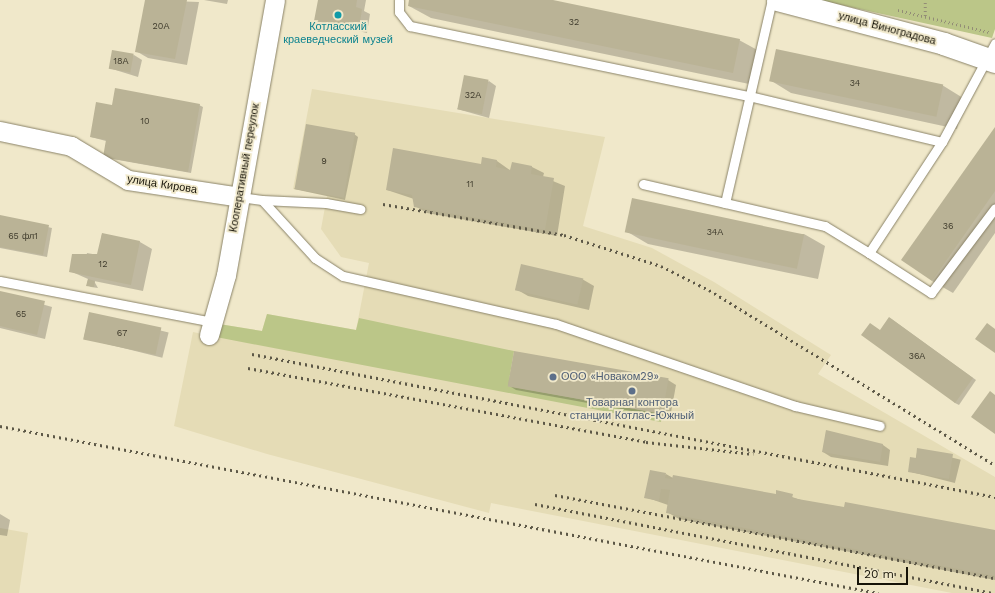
<!DOCTYPE html>
<meta charset="utf-8">
<style>
body{margin:0}
#map{position:relative;width:995px;height:593px;overflow:hidden;background:#f0e8ca;font-family:"Work Sans",sans-serif}
div>[style]{position:absolute}
[style*='--x']{left:calc(var(--x)*1px);top:calc(var(--y)*1px);width:calc(var(--w)*1px);rotate:calc(var(--a)*1deg)}
.built>*{inset:0;background:#e5dcb6}
.green>*{inset:0;background:#bbc688}
.shadow>*{inset:0;background:#0003;transform-origin:0 0}
.building>*{inset:0;background:#bab396;transform-origin:0 0}
.path>*{height:2.5px;margin-top:-1.25px;transform-origin:0;background:repeating-linear-gradient(90deg,#928c76 0 1px,transparent 0 4px)}
.roads{filter:drop-shadow(0 0 1px #8a8368) drop-shadow(0 0 1px #8a8368)}
.lane>*{height:9px;margin:-4.5px;padding:0 4.5px;transform-origin:4.5px;border-radius:4.5px;background:#fff}
.street>*{height:19px;margin:-9.5px;padding:0 9.5px;transform-origin:9.5px;border-radius:9.5px;background:#fff}
.secondary>*{height:22px;margin:-11px;padding:0 11px;transform-origin:11px;border-radius:11px;background:#fff}
.rail>*{height:3px;margin-top:-1.5px;transform-origin:0;background:repeating-linear-gradient(90deg,#5d5847 0 2px,transparent 0 6px)}
.dots>*{width:11px;height:11px;translate:-50% -50%;box-sizing:border-box;border:2px solid #f0e8ca;border-radius:50%}
span{translate:-50% -50%;white-space:nowrap;text-align:center;line-height:1.15;-webkit-text-stroke:3.5px #f0e8ca;paint-order:stroke}
.number-label{font-size:9px;color:#3f3b2c}
.number-label span{-webkit-text-stroke-width:0}
.culture-label{font-size:11px;color:#0d838f}
.street-label{font-size:11px;color:#161308}
.service-label{font-size:11px;color:#4e5e75}
.left{translate:0 -50%;text-align:left}
.scale{position:absolute;left:857px;top:567px;width:51px;height:18px;box-sizing:border-box;border:2px solid #161308;border-top:0;padding-left:5px;font-size:12px;line-height:14px;white-space:nowrap;color:#161308;-webkit-text-stroke:3px #f0e8ca;paint-order:stroke}
</style>
<div id="map">
<div class="built">
<i style="clip-path:polygon(312px 89px,605px 137px,583px 226px,652px 248px,714px 282px,831px 355px,818px 374px,995px 477px,995px 593px,952px 593px,491px 503px,489px 513px,267px 454px,174px 426px,193px 332px,216px 337px,219px 324px,262px 331px,267px 314px,356px 330px,369px 263px,341px 257px,321px 229px,327px 196px,293px 189px)"></i>
<i style="clip-path:polygon(0 528px,28px 533px,19px 593px,0 593px)"></i>
</div>
<div class="green">
<i style="clip-path:polygon(818px 0,995px 0,995px 29px,992px 38px)"></i>
<i style="clip-path:polygon(267px 314px,356px 330px,359px 318px,514px 351px,508px 386px,662px 414px,661px 422px,216px 337px,219px 324px,262px 331px)"></i>
</div>
<div class="shadow">
<i style="clip-path:polygon(146px 0,199px 2px,187px 65px,148px 58px,136px 51px)"></i>
<i style="clip-path:polygon(204px 0,228px 0,227px 4px)"></i>
<i style="clip-path:polygon(319px 0,366px 0,364px 11px,370px 14px,367px 33px,315px 21px)"></i>
<i style="clip-path:polygon(410px 0,548px 0,739px 40px,761px 52px,754px 85px,431px 18px,409px 6px)"></i>
<i style="clip-path:polygon(134px 55px,142px 60px,138px 77px,109px 68px)"></i>
<i style="clip-path:polygon(770px 80px,942px 85px,963px 98px,957px 129px,791px 93px)"></i>
<i style="clip-path:polygon(489px 81px,496px 86px,489px 118px,457px 109px)"></i>
<i style="clip-path:polygon(199px 105px,203px 107px,191px 173px,107px 158px,106px 141px,91px 137px,113px 106px)"></i>
<i style="clip-path:polygon(995px 129px,995px 233px,953px 293px,932px 281px)"></i>
<i style="clip-path:polygon(354px 134px,358px 137px,345px 200px,294px 189px)"></i>
<i style="clip-path:polygon(497px 161px,511px 171px,532px 167px,544px 173px,543px 177px,565px 186px,557px 236px,427px 213px,415px 206px,414px 199px,387px 190px)"></i>
<i style="clip-path:polygon(0 216px,52px 228px,47px 257px,0 248px)"></i>
<i style="clip-path:polygon(626px 231px,804px 234px,825px 246px,818px 279px,648px 244px)"></i>
<i style="clip-path:polygon(102px 234px,140px 242px,152px 249px,143px 291px,94px 281px,98px 288px,91px 287px,87px 285px,88px 279px,70px 271px,86px 258px,87px 253px,98px 255px)"></i>
<i style="clip-path:polygon(582px 279px,594px 286px,589px 310px,528px 296px,516px 289px)"></i>
<i style="clip-path:polygon(0 292px,52px 307px,45px 339px,0 328px)"></i>
<i style="left:90px;top:313px;width:81px;height:26px;rotate:14deg"></i>
<i style="clip-path:polygon(890px 318px,976px 380px,959px 405px,955px 403px)"></i>
<i style="clip-path:polygon(515px 352px,668px 380px,676px 385px,670px 418px,516px 390px,508px 385px)"></i>
<i style="clip-path:polygon(827px 431px,883px 445px,890px 450px,888px 466px,831px 457px,823px 452px)"></i>
<i style="left:918px;top:449px;width:44px;height:24px;rotate:14deg"></i>
<i style="clip-path:polygon(666px 474px,673px 478px,777px 495px,777px 492px,804px 501px,995px 532px,995px 580px,679px 519px,667px 512px,668px 505px,645px 497px)"></i>
<i style="clip-path:polygon(0 514px,10px 520px,7px 536px,0 535px)"></i>
</div>
<div class="building">
<i style="clip-path:polygon(145px 0,187px 0,175px 59px,135px 52px)"></i>
<i style="clip-path:polygon(318px 0,357px 0,356px 7px,362px 9px,359px 29px,314px 21px)"></i>
<i style="clip-path:polygon(409px 0,553px 0,740px 39px,733px 73px,408px 6px)"></i>
<i style="left:776px;top:49px;width:171px;height:33px;rotate:12deg"></i>
<i style="left:112px;top:50px;width:22px;height:19px;rotate:10deg"></i>
<i style="left:464px;top:75px;width:25px;height:35px;rotate:11deg"></i>
<i style="clip-path:polygon(115px 88px,200px 104px,188px 172px,103px 157px,106px 140px,90px 137px,96px 102px,112px 105px)"></i>
<i style="left:306px;top:124px;width:50px;height:66px;rotate:10deg"></i>
<i style="clip-path:polygon(995px 127px,995px 191px,932px 281px,901px 260px)"></i>
<i style="clip-path:polygon(393px 148px,481px 164px,482px 157px,497px 160px,496px 167px,510px 170px,512px 162px,532px 166px,531px 174px,554px 178px,545px 230px,414px 207px,412px 195px,386px 190px)"></i>
<i style="left:632px;top:198px;width:176px;height:35px;rotate:12deg"></i>
<i style="clip-path:polygon(0 215px,49px 225px,43px 255px,0 247px)"></i>
<i style="clip-path:polygon(102px 233px,140px 241px,131px 285px,69px 272px,72px 254px,97px 254px)"></i>
<i style="left:521px;top:264px;width:64px;height:27px;rotate:13deg"></i>
<i style="clip-path:polygon(88px 279px,95px 281px,94px 287px,86px 286px)"></i>
<i style="clip-path:polygon(0 291px,45px 301px,37px 335px,0 326px)"></i>
<i style="left:89px;top:312px;width:74px;height:28px;rotate:12deg"></i>
<i style="clip-path:polygon(889px 317px,973px 378px,955px 403px,861px 335px,870px 323px,880px 330px)"></i>
<i style="clip-path:polygon(987px 323px,995px 329px,995px 353px,975px 339px)"></i>
<i style="left:514px;top:351px;width:157px;height:36px;rotate:10deg"></i>
<i style="clip-path:polygon(990px 391px,995px 395px,995px 434px,971px 417px)"></i>
<i style="clip-path:polygon(826px 430px,883px 444px,880px 462px,822px 452px)"></i>
<i style="clip-path:polygon(917px 448px,953px 454px,949px 479px,908px 472px,910px 457px,916px 458px)"></i>
<i style="clip-path:polygon(650px 470px,666px 473px,665px 478px,672px 479px,673px 475px,776px 494px,776px 490px,793px 494px,792px 498px,844px 507px,845px 502px,995px 530px,995px 576px,666px 513px,670px 490px,661px 489px,659px 501px,644px 498px)"></i>
</div>
<div class="path">
<i style="--x:898;--y:10;--w:94;--a:13.6"></i>
<i style="--x:925;--y:16;--w:16;--a:-90"></i>
</div>
<div class="roads">
<div class="lane">
<i style="--x:399;--y:0;--w:12;--a:90"></i>
<i style="--x:399;--y:12;--w:18;--a:52"></i>
<i style="--x:410;--y:26;--w:346;--a:11.7"></i>
<i style="--x:749;--y:96;--w:198;--a:13.4"></i>
<i style="--x:942;--y:142;--w:112;--a:-61.8"></i>
<i style="--x:643;--y:184;--w:187;--a:13"></i>
<i style="--x:825;--y:226;--w:52;--a:31.5"></i>
<i style="--x:869;--y:253;--w:133;--a:-56.7"></i>
<i style="--x:240;--y:197;--w:22;--a:8"></i>
<i style="--x:262;--y:200;--w:79;--a:47.6"></i>
<i style="--x:315;--y:258;--w:33;--a:33"></i>
<i style="--x:343;--y:276;--w:218;--a:12.7"></i>
<i style="--x:556;--y:324;--w:253;--a:18.9"></i>
<i style="--x:795;--y:406;--w:87;--a:13.2"></i>
<i style="--x:262;--y:200;--w:64;--a:2.7"></i>
<i style="--x:326;--y:203;--w:35;--a:10"></i>
<i style="--x:725;--y:203;--w:208;--a:-77"></i>
<i style="--x:869;--y:253;--w:74;--a:32.8"></i>
<i style="--x:931;--y:293;--w:106;--a:-53"></i>
<i style="--x:0;--y:281;--w:216;--a:10.9"></i>
</div>
<div class="street">
<i style="--x:0;--y:131;--w:73;--a:11.9"></i>
<i style="--x:71;--y:146;--w:66;--a:30.8"></i>
<i style="--x:128;--y:180;--w:113;--a:8.6"></i>
<i style="--x:209;--y:335;--w:62;--a:-74.2"></i>
<i style="--x:226;--y:275;--w:279;--a:-79.9"></i>
</div>
<div class="secondary">
<i style="--x:778;--y:0;--w:172;--a:14.8"></i>
<i style="--x:944;--y:44;--w:54;--a:19.4"></i>
</div>
</div>
<div class="rail">
<i style="--x:383;--y:204;--w:184;--a:9.7"></i>
<i style="--x:564;--y:235;--w:102;--a:17.7"></i>
<i style="--x:661;--y:266;--w:54;--a:26.6"></i>
<i style="--x:709;--y:290;--w:335;--a:31.5"></i>
<i style="--x:252;--y:354;--w:757;--a:10.89"></i>
<i style="--x:248;--y:368;--w:405;--a:10.5"></i>
<i style="--x:646;--y:442;--w:108;--a:6.4"></i>
<i style="--x:0;--y:426;--w:894;--a:10.77"></i>
<i style="--x:555;--y:495;--w:448;--a:10.7"></i>
<i style="--x:535;--y:504;--w:469;--a:11"></i>
</div>
<div class="dots">
<i style="left:338px;top:15px;background:#0f9aa8"></i>
<i style="left:553px;top:377px;background:#5c6f8a"></i>
<i style="left:632px;top:391px;background:#5c6f8a"></i>
</div>
<div class="number-label">
<span style="left:574px;top:22px">32</span>
<span style="left:161px;top:26px">20А</span>
<span style="left:121px;top:61px">18А</span>
<span style="left:855px;top:83px">34</span>
<span style="left:473px;top:95px">32А</span>
<span style="left:145px;top:121px">10</span>
<span style="left:324px;top:161px">9</span>
<span style="left:470px;top:184px">11</span>
<span style="left:948px;top:226px">36</span>
<span style="left:715px;top:232px">34А</span>
<span style="left:23px;top:236px">65 фл1</span>
<span style="left:103px;top:264px">12</span>
<span style="left:21px;top:314px">65</span>
<span style="left:122px;top:333px">67</span>
<span style="left:917px;top:356px">36А</span>
</div>
<div class="culture-label">
<span style="left:338px;top:34px">Котласский<br>краеведческий музей</span>
</div>
<div class="street-label">
<span style="left:887px;top:29px;rotate:15deg">улица Виноградова</span>
<span style="left:245px;top:168px;rotate:-80deg">Кооперативный переулок</span>
<span style="left:162px;top:185px;rotate:9deg">улица Кирова</span>
</div>
<div class="service-label">
<span class="left" style="left:561px;top:377px">ООО «Новаком29»</span>
<span style="left:632px;top:410px">Товарная контора<br>станции Котлас-Южный</span>
</div>
<div class="scale">20 m</div>
</div>
